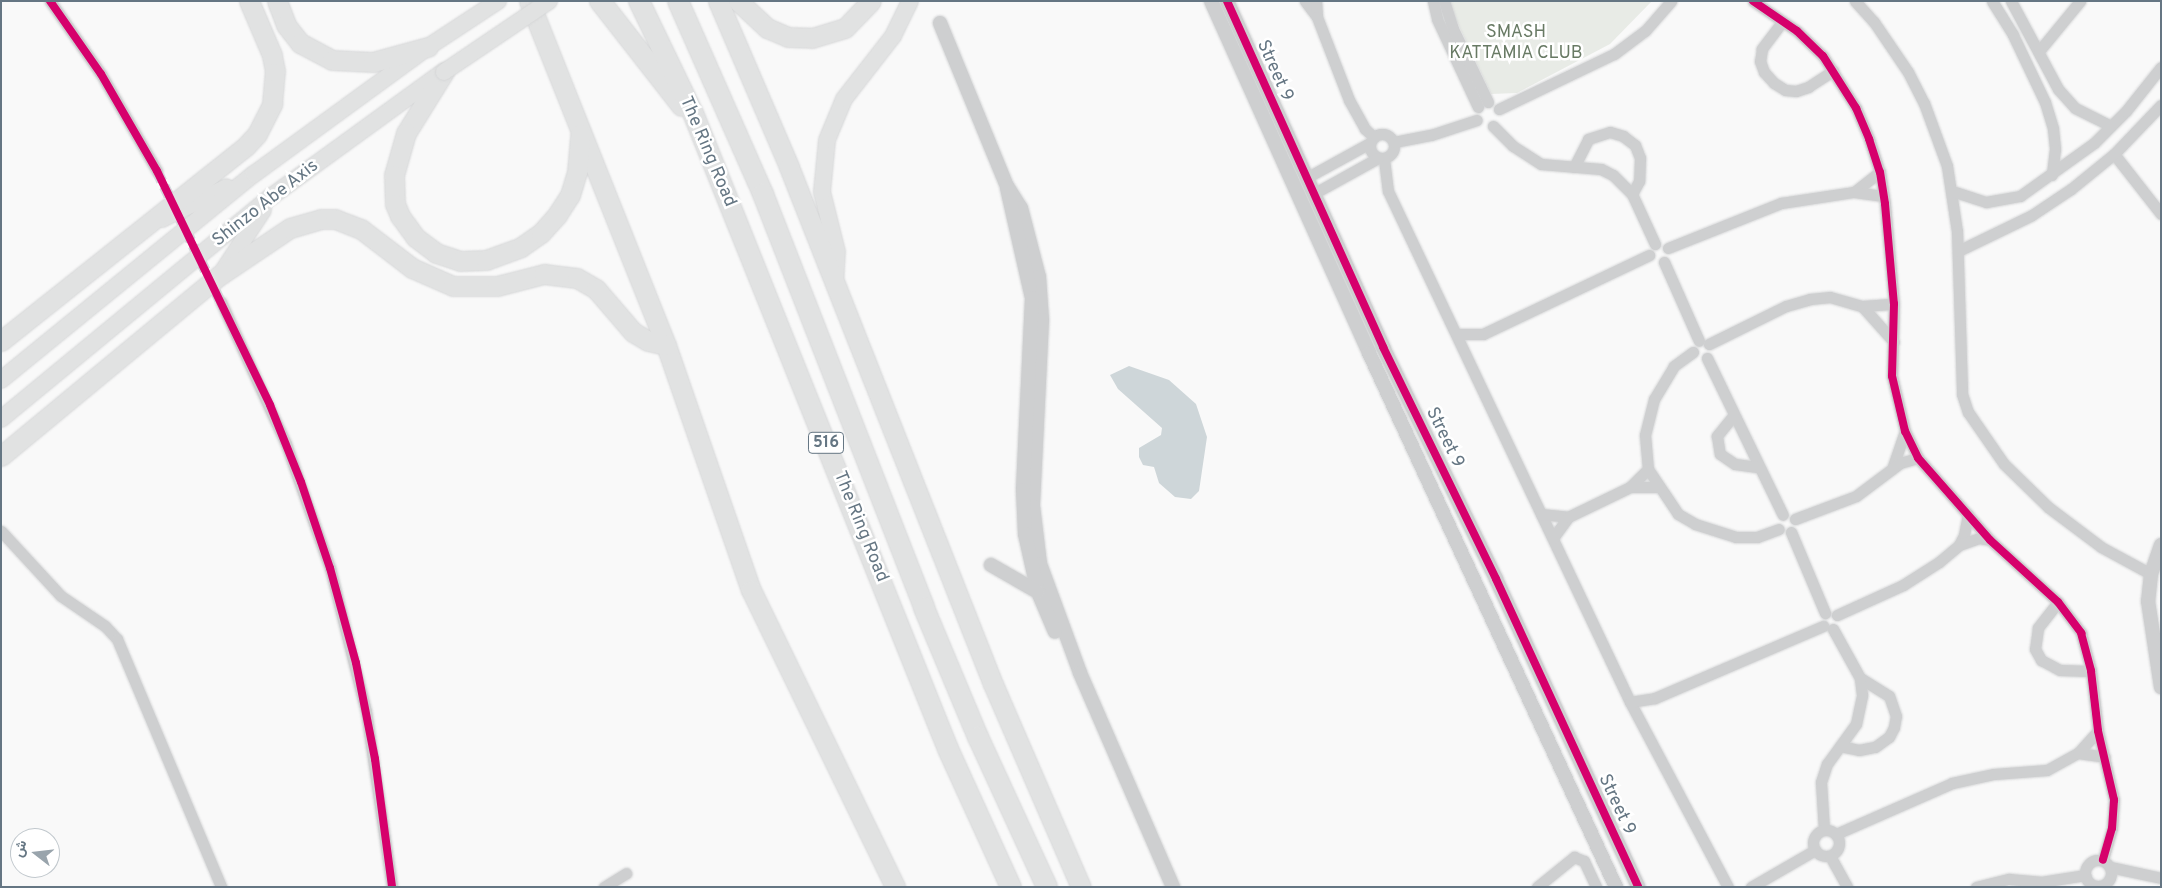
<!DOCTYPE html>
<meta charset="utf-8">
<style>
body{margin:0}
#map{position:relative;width:2162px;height:888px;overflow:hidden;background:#f9f9f9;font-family:Overpass,Vazirmatn,sans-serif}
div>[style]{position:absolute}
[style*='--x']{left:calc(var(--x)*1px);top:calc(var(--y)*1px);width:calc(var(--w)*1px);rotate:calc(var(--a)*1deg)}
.green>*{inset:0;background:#e8ebe6}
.water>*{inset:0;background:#ced6d9}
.minor-tunnel>*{height:11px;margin-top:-5.5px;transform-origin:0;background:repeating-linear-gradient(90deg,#d4d8dc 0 11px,transparent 0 16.5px)}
.roads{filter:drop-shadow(0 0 1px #d5d6d7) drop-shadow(0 0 1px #d5d6d7)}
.minor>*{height:11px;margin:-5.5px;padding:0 5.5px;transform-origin:5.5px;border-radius:5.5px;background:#cecfd0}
.minor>.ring{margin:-5.5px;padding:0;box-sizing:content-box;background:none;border:11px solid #cecfd0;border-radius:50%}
.tertiary>*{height:14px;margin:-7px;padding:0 7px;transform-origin:7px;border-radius:7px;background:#cecfd0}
.secondary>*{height:16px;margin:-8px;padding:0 8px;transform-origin:8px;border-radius:8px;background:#e1e2e2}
.trunk>*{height:19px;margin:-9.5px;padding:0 9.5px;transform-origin:9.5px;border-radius:9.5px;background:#e1e2e2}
.motorway>*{height:20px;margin:-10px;padding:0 10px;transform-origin:10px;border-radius:10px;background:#e1e2e2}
.bridges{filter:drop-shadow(0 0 1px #d5d6d7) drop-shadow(0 0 1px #d5d6d7)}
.secondary-bridge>*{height:16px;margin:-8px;padding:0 8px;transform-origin:8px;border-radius:8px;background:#e1e2e2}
.cycleway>*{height:8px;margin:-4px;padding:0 4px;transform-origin:4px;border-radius:4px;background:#d6006c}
span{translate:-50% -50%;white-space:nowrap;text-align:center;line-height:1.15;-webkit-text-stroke:5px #fff;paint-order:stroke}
.shield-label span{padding:1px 4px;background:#fff;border:1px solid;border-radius:4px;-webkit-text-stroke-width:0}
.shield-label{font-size:16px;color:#657683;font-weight:700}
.park-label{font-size:18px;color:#687a64}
.street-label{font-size:18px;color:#657683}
.frame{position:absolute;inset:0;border:2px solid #657683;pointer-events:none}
.north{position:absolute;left:10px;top:828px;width:50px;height:50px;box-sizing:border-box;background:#fff;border:1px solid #c1c8cd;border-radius:50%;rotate:286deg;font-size:14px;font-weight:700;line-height:20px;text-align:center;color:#657683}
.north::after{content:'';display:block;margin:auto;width:18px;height:22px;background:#99a4ac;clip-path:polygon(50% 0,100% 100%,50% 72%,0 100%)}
</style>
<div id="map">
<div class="green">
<i style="clip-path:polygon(1450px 1px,1652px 1px,1610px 44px,1517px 93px,1491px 94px,1450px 7px)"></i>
</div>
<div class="water">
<i style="clip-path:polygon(1129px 366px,1169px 380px,1196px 404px,1207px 437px,1199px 491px,1191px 499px,1175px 497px,1159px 483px,1154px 467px,1143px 465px,1139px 457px,1139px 448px,1161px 435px,1162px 428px,1118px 389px,1110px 375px)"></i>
</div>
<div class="minor-tunnel">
<i style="--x:157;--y:171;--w:146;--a:64"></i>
</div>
<div class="roads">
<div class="minor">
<i style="--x:50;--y:1;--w:89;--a:55.1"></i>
<i style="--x:101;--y:74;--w:112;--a:60"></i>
<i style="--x:1305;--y:1;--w:20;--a:53"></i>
<i style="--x:1316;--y:1;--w:16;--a:86"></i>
<i style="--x:1317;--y:17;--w:89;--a:68.9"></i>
<i style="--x:1349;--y:100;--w:33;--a:61"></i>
<i style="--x:1365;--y:129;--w:12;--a:42"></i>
<i style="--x:1433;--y:1;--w:18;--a:77"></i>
<i style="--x:1437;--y:19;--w:97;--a:65"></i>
<i style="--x:1444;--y:1;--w:29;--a:72"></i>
<i style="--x:1453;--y:29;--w:81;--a:64.4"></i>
<i style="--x:1753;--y:1;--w:53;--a:34.3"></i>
<i style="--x:1797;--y:31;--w:36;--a:44"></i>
<i style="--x:1823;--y:56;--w:62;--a:57.6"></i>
<i style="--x:1856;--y:108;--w:34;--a:67"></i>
<i style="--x:1869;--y:139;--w:35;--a:72"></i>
<i style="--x:1880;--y:172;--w:32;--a:81"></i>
<i style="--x:1885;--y:204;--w:100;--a:84.9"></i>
<i style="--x:1894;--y:304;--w:72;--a:91.6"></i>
<i style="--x:1892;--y:376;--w:57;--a:76.7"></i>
<i style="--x:1905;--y:431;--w:30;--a:64"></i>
<i style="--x:1918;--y:458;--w:109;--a:48.7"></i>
<i style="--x:1990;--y:540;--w:92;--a:42.4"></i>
<i style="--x:2058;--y:602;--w:39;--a:53"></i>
<i style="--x:2081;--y:633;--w:39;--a:75"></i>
<i style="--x:2091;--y:671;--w:60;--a:83.3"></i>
<i style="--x:2098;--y:731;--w:71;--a:76.9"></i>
<i style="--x:2114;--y:800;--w:28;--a:94"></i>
<i style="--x:2112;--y:828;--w:33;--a:106"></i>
<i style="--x:1855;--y:1;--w:28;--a:48"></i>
<i style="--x:1874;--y:22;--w:60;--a:55.8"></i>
<i style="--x:1908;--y:72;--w:35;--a:63"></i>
<i style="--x:1924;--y:103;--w:67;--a:69.9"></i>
<i style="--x:1947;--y:166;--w:66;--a:81.3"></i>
<i style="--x:1957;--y:231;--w:163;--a:88.2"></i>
<i style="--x:1962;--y:394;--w:19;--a:72"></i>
<i style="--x:1968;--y:412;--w:63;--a:55.3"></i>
<i style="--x:2004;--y:464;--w:62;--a:44.3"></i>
<i style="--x:2048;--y:507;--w:66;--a:37"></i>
<i style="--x:2101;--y:547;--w:57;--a:28.4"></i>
<i style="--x:1992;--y:1;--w:40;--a:58"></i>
<i style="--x:2013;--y:35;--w:74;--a:64.5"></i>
<i style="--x:2045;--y:102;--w:28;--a:73"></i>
<i style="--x:2053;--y:129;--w:20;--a:84"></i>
<i style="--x:2055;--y:149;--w:26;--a:97"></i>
<i style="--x:2011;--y:1;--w:100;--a:61.9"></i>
<i style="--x:2058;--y:89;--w:25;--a:48"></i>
<i style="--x:2075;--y:108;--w:40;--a:26.6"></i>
<i style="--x:1782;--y:22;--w:34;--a:127"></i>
<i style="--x:1762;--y:49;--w:12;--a:99"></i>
<i style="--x:1760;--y:61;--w:12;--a:70"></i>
<i style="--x:1764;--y:72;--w:15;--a:48"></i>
<i style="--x:1774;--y:83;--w:13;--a:32"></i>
<i style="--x:1785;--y:90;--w:11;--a:5"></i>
<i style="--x:1796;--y:91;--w:13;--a:-18"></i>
<i style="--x:1808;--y:87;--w:30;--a:-33"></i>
<i style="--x:2039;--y:51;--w:65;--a:-50.6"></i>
<i style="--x:1499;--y:109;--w:127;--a:-25.6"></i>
<i style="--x:1614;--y:54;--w:39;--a:-37"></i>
<i style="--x:1645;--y:31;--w:40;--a:-49"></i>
<i style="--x:1493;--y:126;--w:28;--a:45"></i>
<i style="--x:1513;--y:146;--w:33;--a:33"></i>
<i style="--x:1541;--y:164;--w:60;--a:4.8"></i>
<i style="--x:1601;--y:169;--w:13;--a:27"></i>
<i style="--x:1613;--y:175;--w:27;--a:45"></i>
<i style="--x:1632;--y:194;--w:55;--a:65.3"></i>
<i class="ring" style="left:1370px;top:134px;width:13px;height:13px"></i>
<i style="--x:1394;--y:142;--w:38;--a:-11"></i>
<i style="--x:1431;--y:135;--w:48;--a:-18.1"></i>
<i style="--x:2114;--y:154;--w:76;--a:51.9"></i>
<i style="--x:1384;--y:159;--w:32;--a:83"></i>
<i style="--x:1388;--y:191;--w:565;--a:64.66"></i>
<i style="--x:1630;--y:702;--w:209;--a:62.1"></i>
<i style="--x:1574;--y:167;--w:31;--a:-63"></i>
<i style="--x:1588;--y:139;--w:23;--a:-18"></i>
<i style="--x:1610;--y:132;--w:14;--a:17"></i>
<i style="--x:1623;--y:136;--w:15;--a:37"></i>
<i style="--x:1635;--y:145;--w:14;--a:69"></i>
<i style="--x:1640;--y:158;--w:23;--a:92"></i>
<i style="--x:1639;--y:181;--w:15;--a:118"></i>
<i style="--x:1306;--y:178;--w:73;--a:-28.7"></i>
<i style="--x:1952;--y:191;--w:36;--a:18"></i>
<i style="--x:1986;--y:202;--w:35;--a:-10"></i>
<i style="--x:2020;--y:196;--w:91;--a:-35.6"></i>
<i style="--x:2094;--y:143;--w:45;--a:-45"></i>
<i style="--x:2126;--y:111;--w:56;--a:-51.5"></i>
<i style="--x:1854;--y:192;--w:33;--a:-38"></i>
<i style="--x:1313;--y:194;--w:74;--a:-29"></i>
<i style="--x:1668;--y:248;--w:122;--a:-21.7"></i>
<i style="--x:1781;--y:203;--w:74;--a:-8.6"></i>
<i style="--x:1854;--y:192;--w:30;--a:8"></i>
<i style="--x:1958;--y:251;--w:82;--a:-25.9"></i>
<i style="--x:2032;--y:215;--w:47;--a:-33.7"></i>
<i style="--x:2071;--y:189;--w:55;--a:-39.1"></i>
<i style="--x:2114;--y:154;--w:68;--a:-46.2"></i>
<i style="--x:1664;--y:262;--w:86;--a:66.1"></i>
<i style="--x:221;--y:302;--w:156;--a:65.4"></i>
<i style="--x:286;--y:444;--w:132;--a:70.5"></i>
<i style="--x:330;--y:568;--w:147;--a:75.9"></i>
<i style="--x:366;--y:711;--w:178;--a:81.6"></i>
<i style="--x:1862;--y:306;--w:48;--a:48.4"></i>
<i style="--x:1458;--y:334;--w:25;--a:0"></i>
<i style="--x:1483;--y:334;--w:184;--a:-25.4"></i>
<i style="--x:1709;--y:344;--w:86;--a:-26.3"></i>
<i style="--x:1786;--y:306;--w:25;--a:-16"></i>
<i style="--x:1810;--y:299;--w:20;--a:-6"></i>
<i style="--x:1830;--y:297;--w:33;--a:16"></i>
<i style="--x:1862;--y:306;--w:32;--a:-4"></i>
<i style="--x:1693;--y:352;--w:24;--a:144"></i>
<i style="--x:1674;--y:366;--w:39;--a:121"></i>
<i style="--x:1654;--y:399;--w:37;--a:104"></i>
<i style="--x:1645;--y:435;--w:34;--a:85"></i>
<i style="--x:1648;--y:469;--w:54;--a:56.3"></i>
<i style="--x:1678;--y:514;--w:20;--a:30"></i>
<i style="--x:1695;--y:524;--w:43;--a:17.6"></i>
<i style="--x:1736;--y:537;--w:21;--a:0"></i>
<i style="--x:1757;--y:537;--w:23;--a:-20"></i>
<i style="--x:1707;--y:358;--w:174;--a:64.2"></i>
<i style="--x:1733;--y:416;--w:26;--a:129"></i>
<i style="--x:1717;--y:436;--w:18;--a:81"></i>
<i style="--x:1720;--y:454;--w:18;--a:34"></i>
<i style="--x:1735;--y:464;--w:22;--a:8"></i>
<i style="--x:1892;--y:469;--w:40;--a:-71.1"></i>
<i style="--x:1630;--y:487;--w:28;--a:0"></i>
<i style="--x:1541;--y:514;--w:27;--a:6"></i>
<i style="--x:1795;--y:519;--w:65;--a:-20.7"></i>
<i style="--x:1856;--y:496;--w:55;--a:-36.9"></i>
<i style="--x:1900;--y:463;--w:19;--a:-16"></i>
<i style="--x:1;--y:531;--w:88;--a:47.3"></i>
<i style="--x:61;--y:596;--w:53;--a:34.3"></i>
<i style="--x:105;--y:626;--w:18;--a:47"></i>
<i style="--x:117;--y:639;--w:269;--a:67.2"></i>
<i style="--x:1791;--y:532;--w:88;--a:67.2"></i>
<i style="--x:1553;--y:538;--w:26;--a:-54"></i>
<i style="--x:1568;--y:517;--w:69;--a:-25.8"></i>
<i style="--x:1630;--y:487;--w:25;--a:-45"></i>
<i style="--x:1959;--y:545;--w:11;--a:-63"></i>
<i style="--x:1964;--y:535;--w:21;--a:-79"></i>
<i style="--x:2058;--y:602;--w:33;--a:128"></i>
<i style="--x:2038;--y:628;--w:21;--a:98"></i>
<i style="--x:2035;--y:649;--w:13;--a:61"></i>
<i style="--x:2041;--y:660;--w:21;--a:28"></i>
<i style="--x:2060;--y:670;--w:31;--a:2"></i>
<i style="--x:1837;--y:615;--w:72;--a:-24.4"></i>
<i style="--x:1903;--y:585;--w:43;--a:-32.6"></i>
<i style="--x:1939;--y:562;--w:26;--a:-40"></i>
<i style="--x:1959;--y:545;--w:21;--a:-19"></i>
<i style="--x:1979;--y:538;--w:11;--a:10"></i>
<i style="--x:1630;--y:702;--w:25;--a:-9"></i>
<i style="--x:1655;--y:698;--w:183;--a:-23.2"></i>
<i style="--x:1840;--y:746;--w:19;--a:12"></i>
<i style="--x:1859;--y:750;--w:16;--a:-11"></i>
<i style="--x:1875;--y:747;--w:17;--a:-36"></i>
<i style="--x:1889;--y:737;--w:11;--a:-63"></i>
<i style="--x:1894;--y:727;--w:11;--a:-80"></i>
<i style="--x:1896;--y:716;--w:21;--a:-109"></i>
<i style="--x:1889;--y:696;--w:34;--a:-148"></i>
<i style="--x:2078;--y:753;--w:27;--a:8"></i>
<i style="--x:1824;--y:830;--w:48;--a:-93.6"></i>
<i style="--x:1821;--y:782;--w:19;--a:-72"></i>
<i style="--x:1827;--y:764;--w:49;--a:-54.1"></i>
<i style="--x:1856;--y:724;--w:30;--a:-78"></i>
<i style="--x:1862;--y:695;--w:17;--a:-97"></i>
<i style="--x:1860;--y:678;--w:56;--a:-118.9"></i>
<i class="ring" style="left:1813px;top:830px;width:15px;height:15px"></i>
<i style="--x:1836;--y:834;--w:127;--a:-23.7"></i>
<i style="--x:1952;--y:783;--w:43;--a:-12.1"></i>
<i style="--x:1994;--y:774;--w:53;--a:-4.3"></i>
<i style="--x:2047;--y:770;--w:35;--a:-29"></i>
<i style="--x:2078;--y:753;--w:30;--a:-48"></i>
<i style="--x:1830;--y:856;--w:35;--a:61"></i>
<i class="ring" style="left:2085px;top:860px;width:15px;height:15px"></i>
<i style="--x:2110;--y:867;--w:52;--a:12.2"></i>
<i style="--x:604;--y:887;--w:26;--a:-32"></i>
<i style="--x:1537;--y:887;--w:48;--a:-39"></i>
<i style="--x:1574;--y:857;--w:11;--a:22"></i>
<i style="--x:1584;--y:861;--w:29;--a:65"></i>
<i style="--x:1751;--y:887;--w:74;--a:-30"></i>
<i style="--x:1976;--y:887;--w:34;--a:-14"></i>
<i style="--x:2009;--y:879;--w:32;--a:5"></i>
<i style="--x:2041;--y:882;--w:45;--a:-9"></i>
</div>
<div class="tertiary">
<i style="--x:1211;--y:1;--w:386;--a:65.8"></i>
<i style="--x:1369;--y:353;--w:588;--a:65.18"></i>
<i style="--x:1227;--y:1;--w:380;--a:65.7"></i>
<i style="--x:1383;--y:347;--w:258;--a:64"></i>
<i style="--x:1496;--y:579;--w:339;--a:65.2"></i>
<i style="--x:940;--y:23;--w:176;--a:67.7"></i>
<i style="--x:1007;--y:186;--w:26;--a:58"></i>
<i style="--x:1021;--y:208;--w:71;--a:75.4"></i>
<i style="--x:1039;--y:277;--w:43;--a:86"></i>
<i style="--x:1042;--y:320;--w:186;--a:92.8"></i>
<i style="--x:1033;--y:506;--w:58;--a:83.1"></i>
<i style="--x:1040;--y:564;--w:116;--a:69.8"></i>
<i style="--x:1080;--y:673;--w:233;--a:66.5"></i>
<i style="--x:1007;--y:188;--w:113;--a:77.2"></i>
<i style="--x:1032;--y:298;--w:192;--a:92.7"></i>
<i style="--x:1023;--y:490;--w:44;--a:87.4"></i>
<i style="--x:1025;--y:534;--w:59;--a:77.4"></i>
<i style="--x:1038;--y:592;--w:43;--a:67"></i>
<i style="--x:2161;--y:545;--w:31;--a:109"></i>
<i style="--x:2151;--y:574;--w:27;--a:96"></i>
<i style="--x:2148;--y:601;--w:87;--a:81.4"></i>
<i style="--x:991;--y:565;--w:54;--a:29.9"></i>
</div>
<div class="secondary">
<i style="--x:162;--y:219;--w:72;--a:-26.2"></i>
<i style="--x:223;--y:271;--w:73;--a:-56.7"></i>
<i style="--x:835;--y:286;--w:34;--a:-87"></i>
<i style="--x:837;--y:252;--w:62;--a:-104"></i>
<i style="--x:822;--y:192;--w:52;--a:-84.5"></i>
<i style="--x:827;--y:140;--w:44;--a:-67.5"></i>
<i style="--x:844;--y:99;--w:80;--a:-52.1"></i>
<i style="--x:893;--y:36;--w:39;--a:-64"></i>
<i style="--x:1;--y:380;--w:326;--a:-39.2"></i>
<i style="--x:254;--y:174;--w:215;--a:-36.1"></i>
<i style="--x:428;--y:47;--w:84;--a:-33.3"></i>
<i style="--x:1;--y:419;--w:351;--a:-39.5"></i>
<i style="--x:272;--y:196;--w:209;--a:-36"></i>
</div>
<div class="trunk">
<i style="--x:277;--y:1;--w:26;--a:69"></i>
<i style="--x:286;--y:25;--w:23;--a:52"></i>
<i style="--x:300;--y:43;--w:36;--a:28"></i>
<i style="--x:332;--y:60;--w:41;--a:2.8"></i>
<i style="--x:373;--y:62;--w:57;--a:-15.3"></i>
<i style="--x:529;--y:1;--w:370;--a:68.3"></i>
<i style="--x:666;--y:345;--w:259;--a:70.9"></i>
<i style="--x:751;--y:590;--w:330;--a:64.1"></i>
<i style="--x:718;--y:1;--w:181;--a:66.8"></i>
<i style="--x:789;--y:167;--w:556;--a:68.47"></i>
<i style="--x:993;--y:684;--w:221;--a:66.6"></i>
<i style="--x:738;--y:1;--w:40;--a:43"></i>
<i style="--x:767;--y:28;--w:23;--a:23"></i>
<i style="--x:788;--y:37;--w:24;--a:2"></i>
<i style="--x:812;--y:38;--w:34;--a:-17"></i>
<i style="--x:845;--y:28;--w:37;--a:-46"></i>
<i style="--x:444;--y:72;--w:72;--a:121.9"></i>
<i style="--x:406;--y:133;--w:44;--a:105.9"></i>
<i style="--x:394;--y:175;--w:29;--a:88"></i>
<i style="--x:395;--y:204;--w:13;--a:67"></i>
<i style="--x:400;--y:216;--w:26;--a:54"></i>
<i style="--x:415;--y:237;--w:26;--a:37"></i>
<i style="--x:436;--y:253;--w:25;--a:18"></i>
<i style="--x:460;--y:261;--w:26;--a:-2"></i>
<i style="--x:486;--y:260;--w:37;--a:-20"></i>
<i style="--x:521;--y:247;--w:24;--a:-35"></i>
<i style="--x:541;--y:233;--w:24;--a:-48"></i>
<i style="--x:557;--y:215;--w:24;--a:-57"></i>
<i style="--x:570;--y:195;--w:24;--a:-73"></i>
<i style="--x:577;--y:172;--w:38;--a:-85"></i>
<i style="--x:1;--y:341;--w:313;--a:-38.5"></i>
<i style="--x:246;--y:146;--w:16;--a:-47"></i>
<i style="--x:257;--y:134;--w:34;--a:-63"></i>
<i style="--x:272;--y:104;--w:33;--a:-85"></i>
<i style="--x:275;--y:71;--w:16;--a:-101"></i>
<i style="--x:272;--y:55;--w:59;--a:-113.1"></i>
<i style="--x:1;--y:456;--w:284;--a:-39.6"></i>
<i style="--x:220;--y:275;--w:84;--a:-33.9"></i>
<i style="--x:290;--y:228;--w:32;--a:-16"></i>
<i style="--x:321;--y:219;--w:14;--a:0"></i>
<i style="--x:335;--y:219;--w:28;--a:21"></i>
<i style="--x:361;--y:229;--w:64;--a:37.4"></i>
<i style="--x:412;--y:268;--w:45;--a:23.7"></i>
<i style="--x:453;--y:286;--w:44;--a:0"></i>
<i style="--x:497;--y:286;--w:49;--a:-14.3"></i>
<i style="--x:544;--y:274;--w:33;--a:7"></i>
<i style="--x:577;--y:278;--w:22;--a:30"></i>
<i style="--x:596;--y:289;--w:57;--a:49.3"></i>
<i style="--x:633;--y:332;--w:17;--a:31"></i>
<i style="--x:648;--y:341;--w:18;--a:13"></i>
</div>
<div class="motorway">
<i style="--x:600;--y:1;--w:133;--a:52"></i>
<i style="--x:639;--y:1;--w:124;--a:64.3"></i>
<i style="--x:693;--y:113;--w:685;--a:68.15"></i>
<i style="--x:948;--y:749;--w:152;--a:65.5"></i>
<i style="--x:678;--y:1;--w:211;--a:66.2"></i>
<i style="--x:763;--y:194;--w:444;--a:68.7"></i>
<i style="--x:924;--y:608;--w:140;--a:67.3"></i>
<i style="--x:978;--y:737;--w:165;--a:65.3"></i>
</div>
</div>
<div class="bridges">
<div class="secondary-bridge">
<i style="--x:444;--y:72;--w:127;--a:-34.1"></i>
</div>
</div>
<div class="cycleway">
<i style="--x:50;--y:1;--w:89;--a:55.1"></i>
<i style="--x:101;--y:74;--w:112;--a:60"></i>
<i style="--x:157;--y:171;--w:260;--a:64.2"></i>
<i style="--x:270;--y:405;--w:83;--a:68.1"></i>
<i style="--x:301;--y:482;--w:91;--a:71.4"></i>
<i style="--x:330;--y:568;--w:98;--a:74.7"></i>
<i style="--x:356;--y:663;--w:98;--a:78.8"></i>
<i style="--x:375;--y:759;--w:129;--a:82.4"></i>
<i style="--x:1227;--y:1;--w:380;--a:65.7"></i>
<i style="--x:1383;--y:347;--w:258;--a:64"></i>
<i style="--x:1496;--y:579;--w:339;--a:65.2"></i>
<i style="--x:1753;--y:1;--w:53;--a:34.3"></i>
<i style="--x:1797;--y:31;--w:36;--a:44"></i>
<i style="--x:1823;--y:56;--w:62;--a:57.6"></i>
<i style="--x:1856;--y:108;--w:34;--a:67"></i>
<i style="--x:1869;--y:139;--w:35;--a:72"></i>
<i style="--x:1880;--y:172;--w:32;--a:81"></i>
<i style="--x:1885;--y:204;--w:100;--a:84.9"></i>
<i style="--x:1894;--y:304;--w:72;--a:91.6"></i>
<i style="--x:1892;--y:376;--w:57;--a:76.7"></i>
<i style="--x:1905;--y:431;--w:30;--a:64"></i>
<i style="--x:1918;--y:458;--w:109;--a:48.7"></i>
<i style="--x:1990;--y:540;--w:92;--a:42.4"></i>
<i style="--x:2058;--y:602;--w:39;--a:53"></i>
<i style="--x:2081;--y:633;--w:39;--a:75"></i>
<i style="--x:2091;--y:671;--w:60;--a:83.3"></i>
<i style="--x:2098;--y:731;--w:71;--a:76.9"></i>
<i style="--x:2114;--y:800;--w:28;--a:94"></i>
<i style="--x:2112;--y:828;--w:33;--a:106"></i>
</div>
<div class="shield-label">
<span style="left:826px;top:443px">516</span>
</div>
<div class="park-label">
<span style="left:1516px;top:44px">SMASH<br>KATTAMIA CLUB</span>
</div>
<div class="street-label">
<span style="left:1274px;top:71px;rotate:66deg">Street 9</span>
<span style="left:707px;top:152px;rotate:67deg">The Ring Road</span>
<span style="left:266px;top:204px;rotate:-38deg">Shinzo Abe Axis</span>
<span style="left:1444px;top:438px;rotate:64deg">Street 9</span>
<span style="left:860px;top:527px;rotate:68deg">The Ring Road</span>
<span style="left:1616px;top:805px;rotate:65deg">Street 9</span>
</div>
<div class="frame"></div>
<div class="north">ش</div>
</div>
